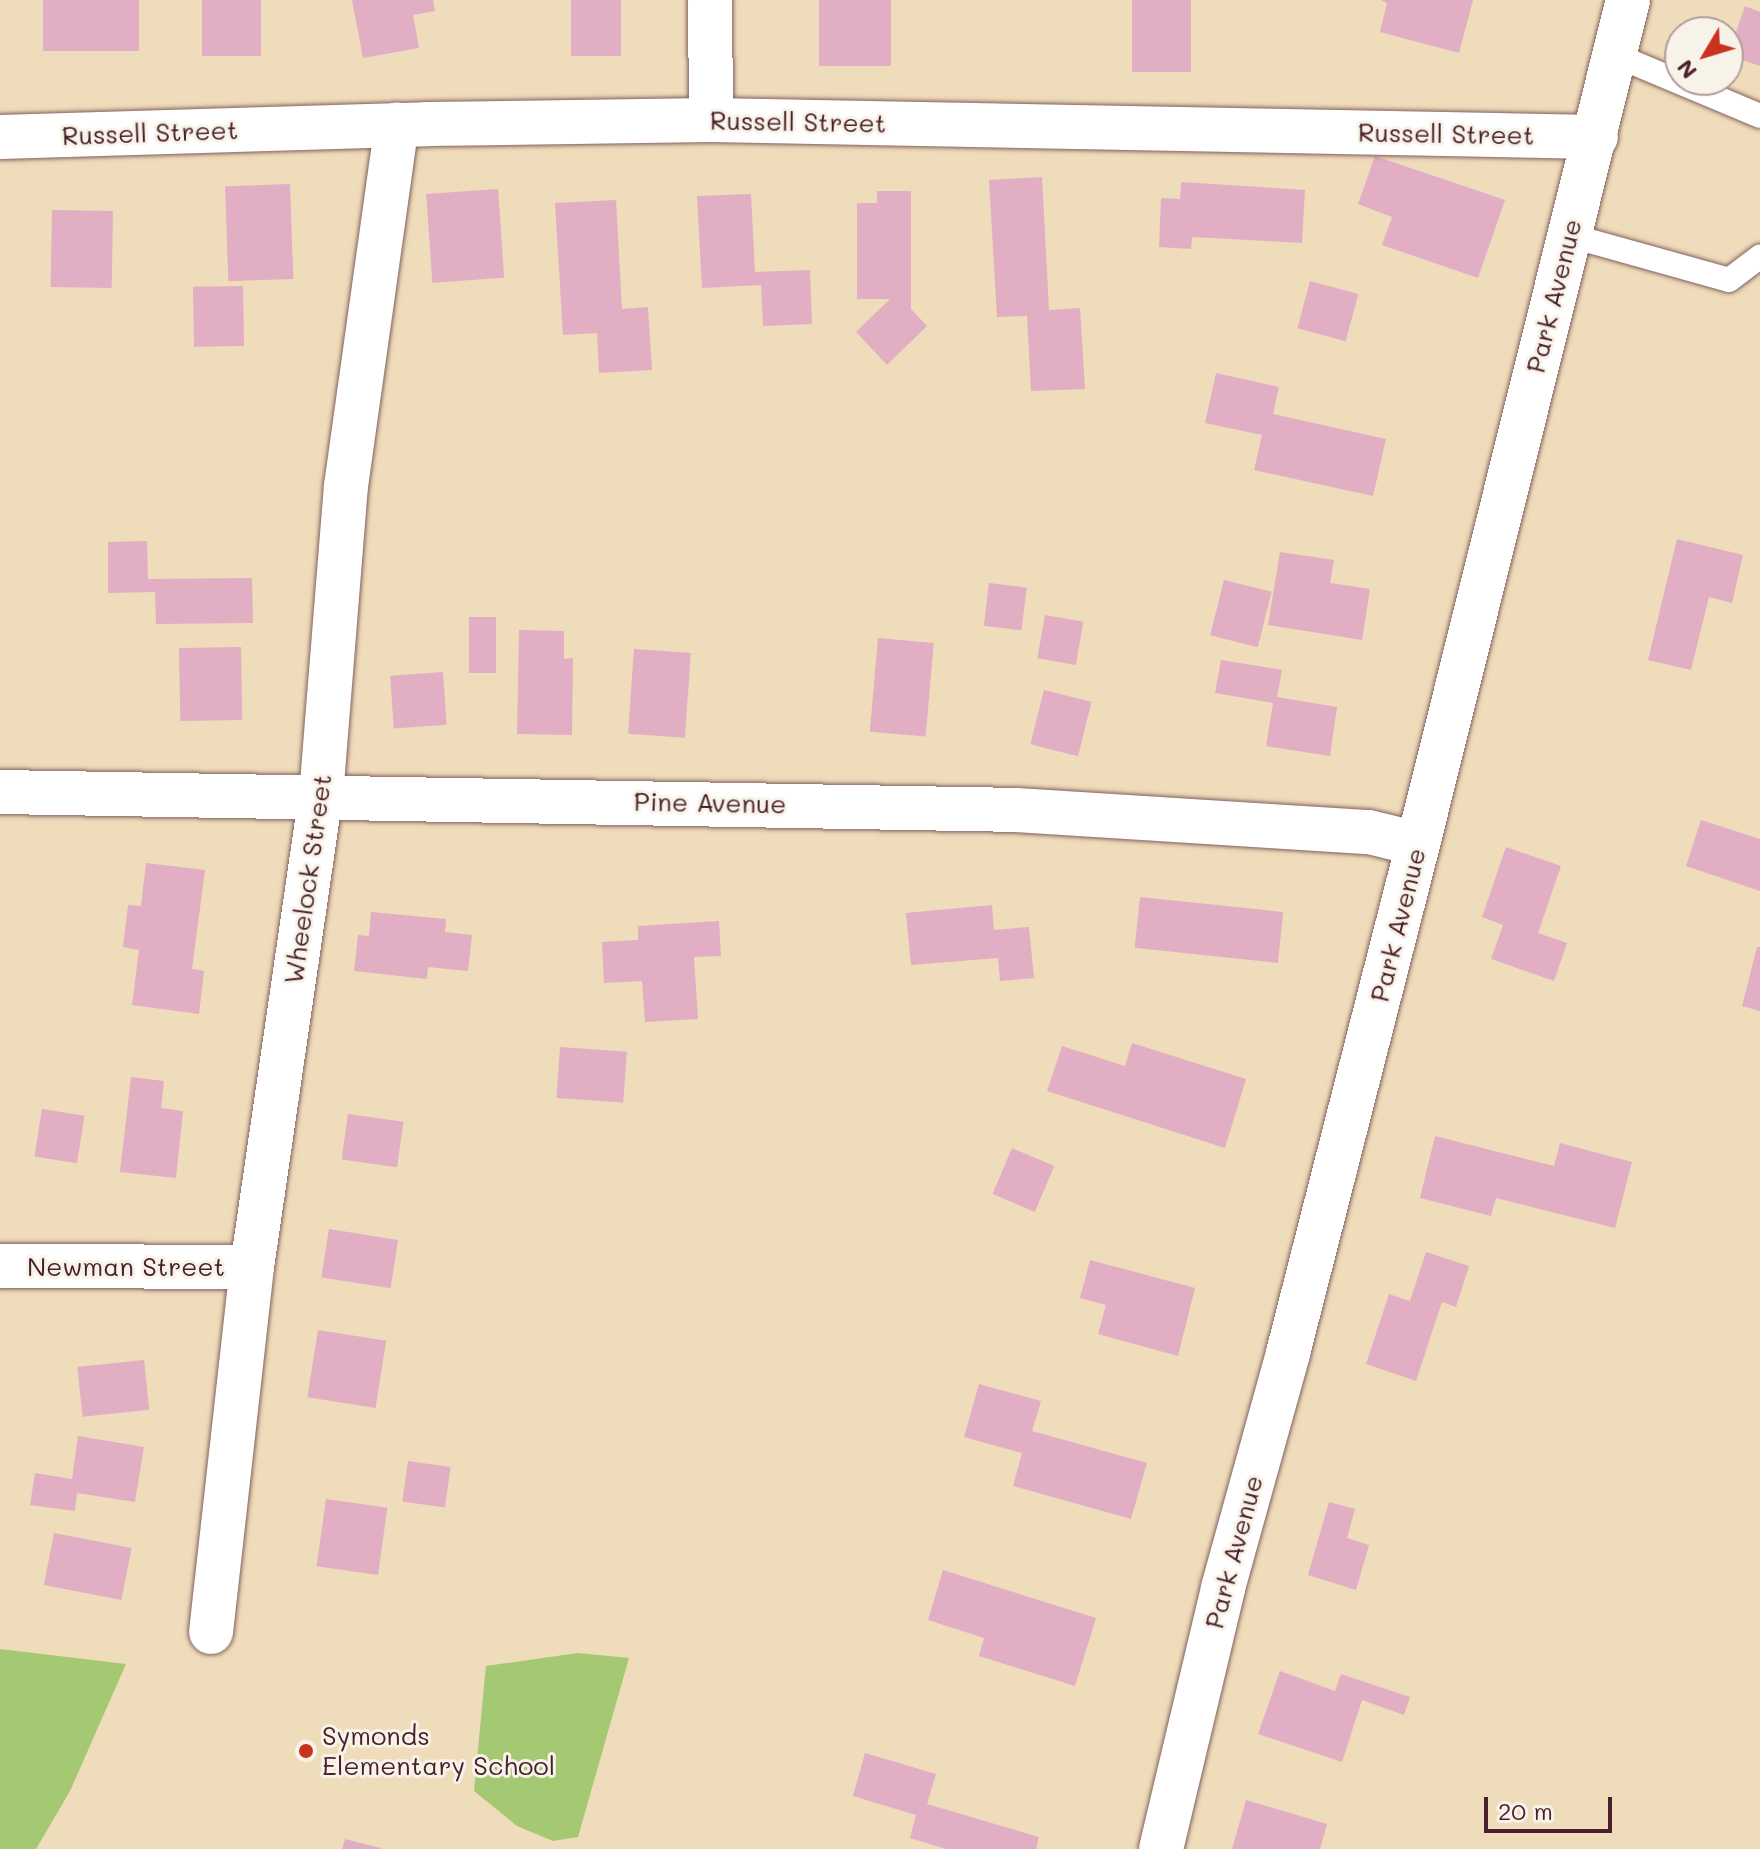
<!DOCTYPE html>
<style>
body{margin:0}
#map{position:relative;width:1760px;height:1849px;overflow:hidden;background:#efdcbb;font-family:Mali,sans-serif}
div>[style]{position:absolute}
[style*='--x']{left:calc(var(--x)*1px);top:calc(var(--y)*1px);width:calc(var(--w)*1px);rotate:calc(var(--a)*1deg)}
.green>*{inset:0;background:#a5c872}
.building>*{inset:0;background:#e1aec3;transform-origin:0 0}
.roads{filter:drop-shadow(0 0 2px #84615d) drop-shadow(0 0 2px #84615d)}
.service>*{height:24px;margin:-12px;padding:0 12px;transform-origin:12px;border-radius:12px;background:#fff}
.minor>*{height:44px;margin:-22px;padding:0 22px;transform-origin:22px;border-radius:22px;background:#fff}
.tertiary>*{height:44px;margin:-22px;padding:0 22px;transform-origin:22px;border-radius:22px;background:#fff}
.dots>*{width:22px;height:22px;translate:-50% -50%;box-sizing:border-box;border:4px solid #f7f3e8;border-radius:50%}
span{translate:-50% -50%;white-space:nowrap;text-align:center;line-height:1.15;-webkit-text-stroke:6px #f7f3e8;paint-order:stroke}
.street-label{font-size:26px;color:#4a1f2b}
.poi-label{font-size:26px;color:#4a1f2b}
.left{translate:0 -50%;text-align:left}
.north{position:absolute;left:1664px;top:16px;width:80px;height:80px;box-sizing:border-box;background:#f7f3e8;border:2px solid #b29e9c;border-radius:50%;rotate:232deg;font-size:22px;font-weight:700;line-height:32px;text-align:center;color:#4a1f2b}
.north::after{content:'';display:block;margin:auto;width:28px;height:36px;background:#c8321e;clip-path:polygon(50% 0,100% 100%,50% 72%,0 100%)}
.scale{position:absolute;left:1484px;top:1797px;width:128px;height:36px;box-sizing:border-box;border:4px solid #4a1f2b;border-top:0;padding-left:10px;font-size:24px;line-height:28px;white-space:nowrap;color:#4a1f2b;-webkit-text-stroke:6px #f7f3e8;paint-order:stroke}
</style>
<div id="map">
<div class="green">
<i style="clip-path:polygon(0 1649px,126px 1664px,70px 1791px,36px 1849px,0 1849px)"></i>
<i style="clip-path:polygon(578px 1653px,629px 1658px,578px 1837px,553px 1841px,517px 1826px,474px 1791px,486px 1666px)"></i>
</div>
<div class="building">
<i style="left:43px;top:0;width:96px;height:51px"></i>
<i style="left:202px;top:0;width:59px;height:56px"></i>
<i style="clip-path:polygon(352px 0,433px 0,435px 11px,413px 15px,419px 48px,363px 58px)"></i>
<i style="left:571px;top:0;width:50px;height:56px"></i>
<i style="left:819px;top:0;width:72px;height:66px"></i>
<i style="left:1132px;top:0;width:59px;height:72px"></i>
<i style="clip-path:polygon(1473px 0,1459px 53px,1380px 32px,1387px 3px,1381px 0)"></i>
<i style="clip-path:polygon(1745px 6px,1760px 12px,1760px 66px,1728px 55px)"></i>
<i style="clip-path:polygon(1375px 156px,1505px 200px,1478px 278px,1382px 245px,1392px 217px,1358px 204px)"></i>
<i style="clip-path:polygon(1042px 177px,1049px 310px,1080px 308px,1085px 389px,1031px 391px,1027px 316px,997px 317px,989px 180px)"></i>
<i style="clip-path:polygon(1181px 182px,1305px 190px,1302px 243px,1192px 237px,1191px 249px,1159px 247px,1161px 198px,1180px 199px)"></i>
<i style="left:290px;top:184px;width:95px;height:65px;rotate:88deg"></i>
<i style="left:498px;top:189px;width:89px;height:72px;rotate:86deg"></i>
<i style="clip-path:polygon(877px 191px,911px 191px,911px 309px,927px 326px,887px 365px,856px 332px,890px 299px,857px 299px,857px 203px,877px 203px)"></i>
<i style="clip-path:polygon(751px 194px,755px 272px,810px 270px,812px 324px,763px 326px,761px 285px,702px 288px,697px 196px)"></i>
<i style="clip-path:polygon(616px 200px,622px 309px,648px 307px,652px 370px,599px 373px,597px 333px,563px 335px,555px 203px)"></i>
<i style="left:52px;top:210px;width:61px;height:77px;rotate:1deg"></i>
<i style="left:1310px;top:281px;width:50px;height:49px;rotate:15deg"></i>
<i style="left:243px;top:286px;width:60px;height:50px;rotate:89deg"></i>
<i style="clip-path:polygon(1216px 373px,1279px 387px,1273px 414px,1386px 439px,1373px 496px,1254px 470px,1262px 435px,1205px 423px)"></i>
<i style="clip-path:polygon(1677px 539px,1743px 555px,1732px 603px,1709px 597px,1691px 670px,1648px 660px)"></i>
<i style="clip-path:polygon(147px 541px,148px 579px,252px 578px,253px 623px,156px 624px,155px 592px,108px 593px,108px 542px)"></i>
<i style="clip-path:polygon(1280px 552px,1334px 560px,1330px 583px,1370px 589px,1362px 640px,1268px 625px)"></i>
<i style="left:1224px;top:580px;width:49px;height:57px;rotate:14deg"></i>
<i style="left:989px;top:583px;width:38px;height:43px;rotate:7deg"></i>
<i style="left:1045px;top:615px;width:39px;height:44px;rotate:10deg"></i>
<i style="left:469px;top:617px;width:27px;height:56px"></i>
<i style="clip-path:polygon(519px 630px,564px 631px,564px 659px,573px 658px,572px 735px,517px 734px)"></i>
<i style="left:878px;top:638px;width:56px;height:94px;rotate:5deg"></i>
<i style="left:241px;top:647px;width:73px;height:62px;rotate:89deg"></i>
<i style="left:634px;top:649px;width:57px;height:85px;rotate:4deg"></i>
<i style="clip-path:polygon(1221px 660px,1282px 670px,1277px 697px,1337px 707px,1330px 756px,1266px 746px,1273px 703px,1215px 693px)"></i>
<i style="left:443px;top:672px;width:53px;height:53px;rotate:86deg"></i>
<i style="left:1044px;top:690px;width:49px;height:56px;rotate:14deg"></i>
<i style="clip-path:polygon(1701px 820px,1760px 839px,1760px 891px,1686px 866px)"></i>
<i style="clip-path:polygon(1506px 847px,1561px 866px,1538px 933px,1567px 943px,1554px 981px,1491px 959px,1503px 925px,1482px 917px)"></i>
<i style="clip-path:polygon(146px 863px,205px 870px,192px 969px,204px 971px,199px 1014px,132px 1005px,139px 950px,123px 947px,128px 905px,141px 906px)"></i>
<i style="left:1140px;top:897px;width:144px;height:51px;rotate:6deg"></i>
<i style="clip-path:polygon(992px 905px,994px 930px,1029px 927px,1034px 978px,1000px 981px,998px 958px,911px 965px,906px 913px)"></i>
<i style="clip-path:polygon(371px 912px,446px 919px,445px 932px,472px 935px,468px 971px,428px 967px,427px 979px,354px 971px,358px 935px,369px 936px)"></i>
<i style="clip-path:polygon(719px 921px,721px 956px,694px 957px,698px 1019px,645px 1022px,642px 981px,604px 983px,602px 942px,638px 940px,638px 926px)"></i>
<i style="clip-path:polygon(1757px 947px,1760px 947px,1760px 1011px,1742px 1006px)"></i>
<i style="clip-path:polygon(1132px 1043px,1246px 1079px,1225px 1148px,1047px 1091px,1062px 1046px,1125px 1066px)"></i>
<i style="left:560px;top:1047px;width:67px;height:51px;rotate:4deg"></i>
<i style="clip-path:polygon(131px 1077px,164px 1081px,161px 1108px,183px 1111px,176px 1178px,120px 1172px)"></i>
<i style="left:42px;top:1109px;width:43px;height:48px;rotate:9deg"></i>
<i style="left:348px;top:1114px;width:56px;height:46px;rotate:8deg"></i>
<i style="clip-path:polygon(1435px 1136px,1554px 1166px,1560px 1143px,1632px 1162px,1615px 1228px,1496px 1198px,1491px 1216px,1420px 1198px)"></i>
<i style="left:1012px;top:1148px;width:46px;height:50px;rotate:23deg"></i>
<i style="left:329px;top:1229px;width:70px;height:49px;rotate:9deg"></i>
<i style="clip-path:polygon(1426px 1252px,1469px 1266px,1456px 1307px,1442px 1302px,1416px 1381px,1366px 1364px,1389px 1294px,1410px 1301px)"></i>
<i style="clip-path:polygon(1090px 1260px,1195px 1288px,1178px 1356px,1098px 1334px,1106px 1305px,1080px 1298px)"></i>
<i style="left:318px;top:1330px;width:69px;height:68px;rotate:9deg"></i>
<i style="left:144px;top:1360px;width:50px;height:67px;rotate:84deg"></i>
<i style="clip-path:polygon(979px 1384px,1041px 1401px,1032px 1431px,1147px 1463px,1131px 1519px,1013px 1486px,1022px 1453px,964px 1437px)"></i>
<i style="clip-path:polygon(78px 1436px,144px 1447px,135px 1502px,77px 1493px,75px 1511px,30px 1505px,35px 1473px,72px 1479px)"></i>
<i style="left:408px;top:1461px;width:43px;height:41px;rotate:8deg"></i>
<i style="left:326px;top:1499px;width:62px;height:68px;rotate:8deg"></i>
<i style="clip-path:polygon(1329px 1502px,1355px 1509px,1347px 1538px,1369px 1545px,1356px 1590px,1308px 1575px)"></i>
<i style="left:54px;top:1533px;width:79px;height:53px;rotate:11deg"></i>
<i style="clip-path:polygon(943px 1570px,1096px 1618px,1075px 1686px,979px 1656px,984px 1638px,928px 1620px)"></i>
<i style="clip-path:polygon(1280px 1671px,1335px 1691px,1341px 1674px,1410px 1697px,1404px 1715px,1362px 1700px,1342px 1762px,1258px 1734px)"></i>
<i style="clip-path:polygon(865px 1753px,936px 1774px,927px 1804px,1039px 1837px,1036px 1849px,946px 1849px,910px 1838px,916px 1815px,853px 1796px)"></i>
<i style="clip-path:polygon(1246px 1800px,1327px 1824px,1320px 1849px,1232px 1849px)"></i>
<i style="clip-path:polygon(345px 1839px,381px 1848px,381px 1849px,342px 1849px)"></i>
</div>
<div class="roads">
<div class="service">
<i style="--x:1615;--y:55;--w:157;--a:22.8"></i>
<i style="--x:1568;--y:235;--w:167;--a:15.6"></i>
<i style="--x:1729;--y:280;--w:39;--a:-37"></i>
</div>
<div class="minor">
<i style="--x:710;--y:0;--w:120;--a:89.5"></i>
<i style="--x:0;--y:137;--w:427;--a:-1.7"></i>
<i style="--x:427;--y:124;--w:284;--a:-0.8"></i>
<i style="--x:711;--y:120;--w:885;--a:1.1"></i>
<i style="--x:0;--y:792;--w:1016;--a:1.01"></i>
<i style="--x:1016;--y:810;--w:354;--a:3.6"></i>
<i style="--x:1369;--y:832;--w:50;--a:13.8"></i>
<i style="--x:0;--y:1266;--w:252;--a:0.2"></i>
<i style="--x:211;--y:1632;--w:367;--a:-83.6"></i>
<i style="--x:252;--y:1267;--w:476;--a:-81.7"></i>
<i style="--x:321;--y:796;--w:311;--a:-85.4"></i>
<i style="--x:346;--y:486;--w:365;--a:-82"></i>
</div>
<div class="tertiary">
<i style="--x:1161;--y:1849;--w:268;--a:-76.6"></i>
<i style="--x:1223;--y:1588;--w:244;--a:-74.5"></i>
<i style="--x:1288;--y:1353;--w:525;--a:-75.67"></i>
<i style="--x:1418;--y:844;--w:870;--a:-76.03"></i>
</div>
</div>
<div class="dots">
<i style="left:306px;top:1751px;background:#c8321e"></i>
</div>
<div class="street-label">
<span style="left:798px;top:122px;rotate:1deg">Russell Street</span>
<span style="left:150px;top:133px;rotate:-2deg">Russell Street</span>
<span style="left:1446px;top:134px;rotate:1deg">Russell Street</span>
<span style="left:1554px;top:296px;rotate:-76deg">Park Avenue</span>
<span style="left:710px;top:803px;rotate:1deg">Pine Avenue</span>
<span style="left:308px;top:879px;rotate:-82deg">Wheelock Street</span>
<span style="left:1398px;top:925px;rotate:-76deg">Park Avenue</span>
<span style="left:126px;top:1267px">Newman Street</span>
<span style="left:1234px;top:1552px;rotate:-75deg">Park Avenue</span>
</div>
<div class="poi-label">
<span class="left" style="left:322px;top:1751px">Symonds<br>Elementary School</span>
</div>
<div class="north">N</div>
<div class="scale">20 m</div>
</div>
